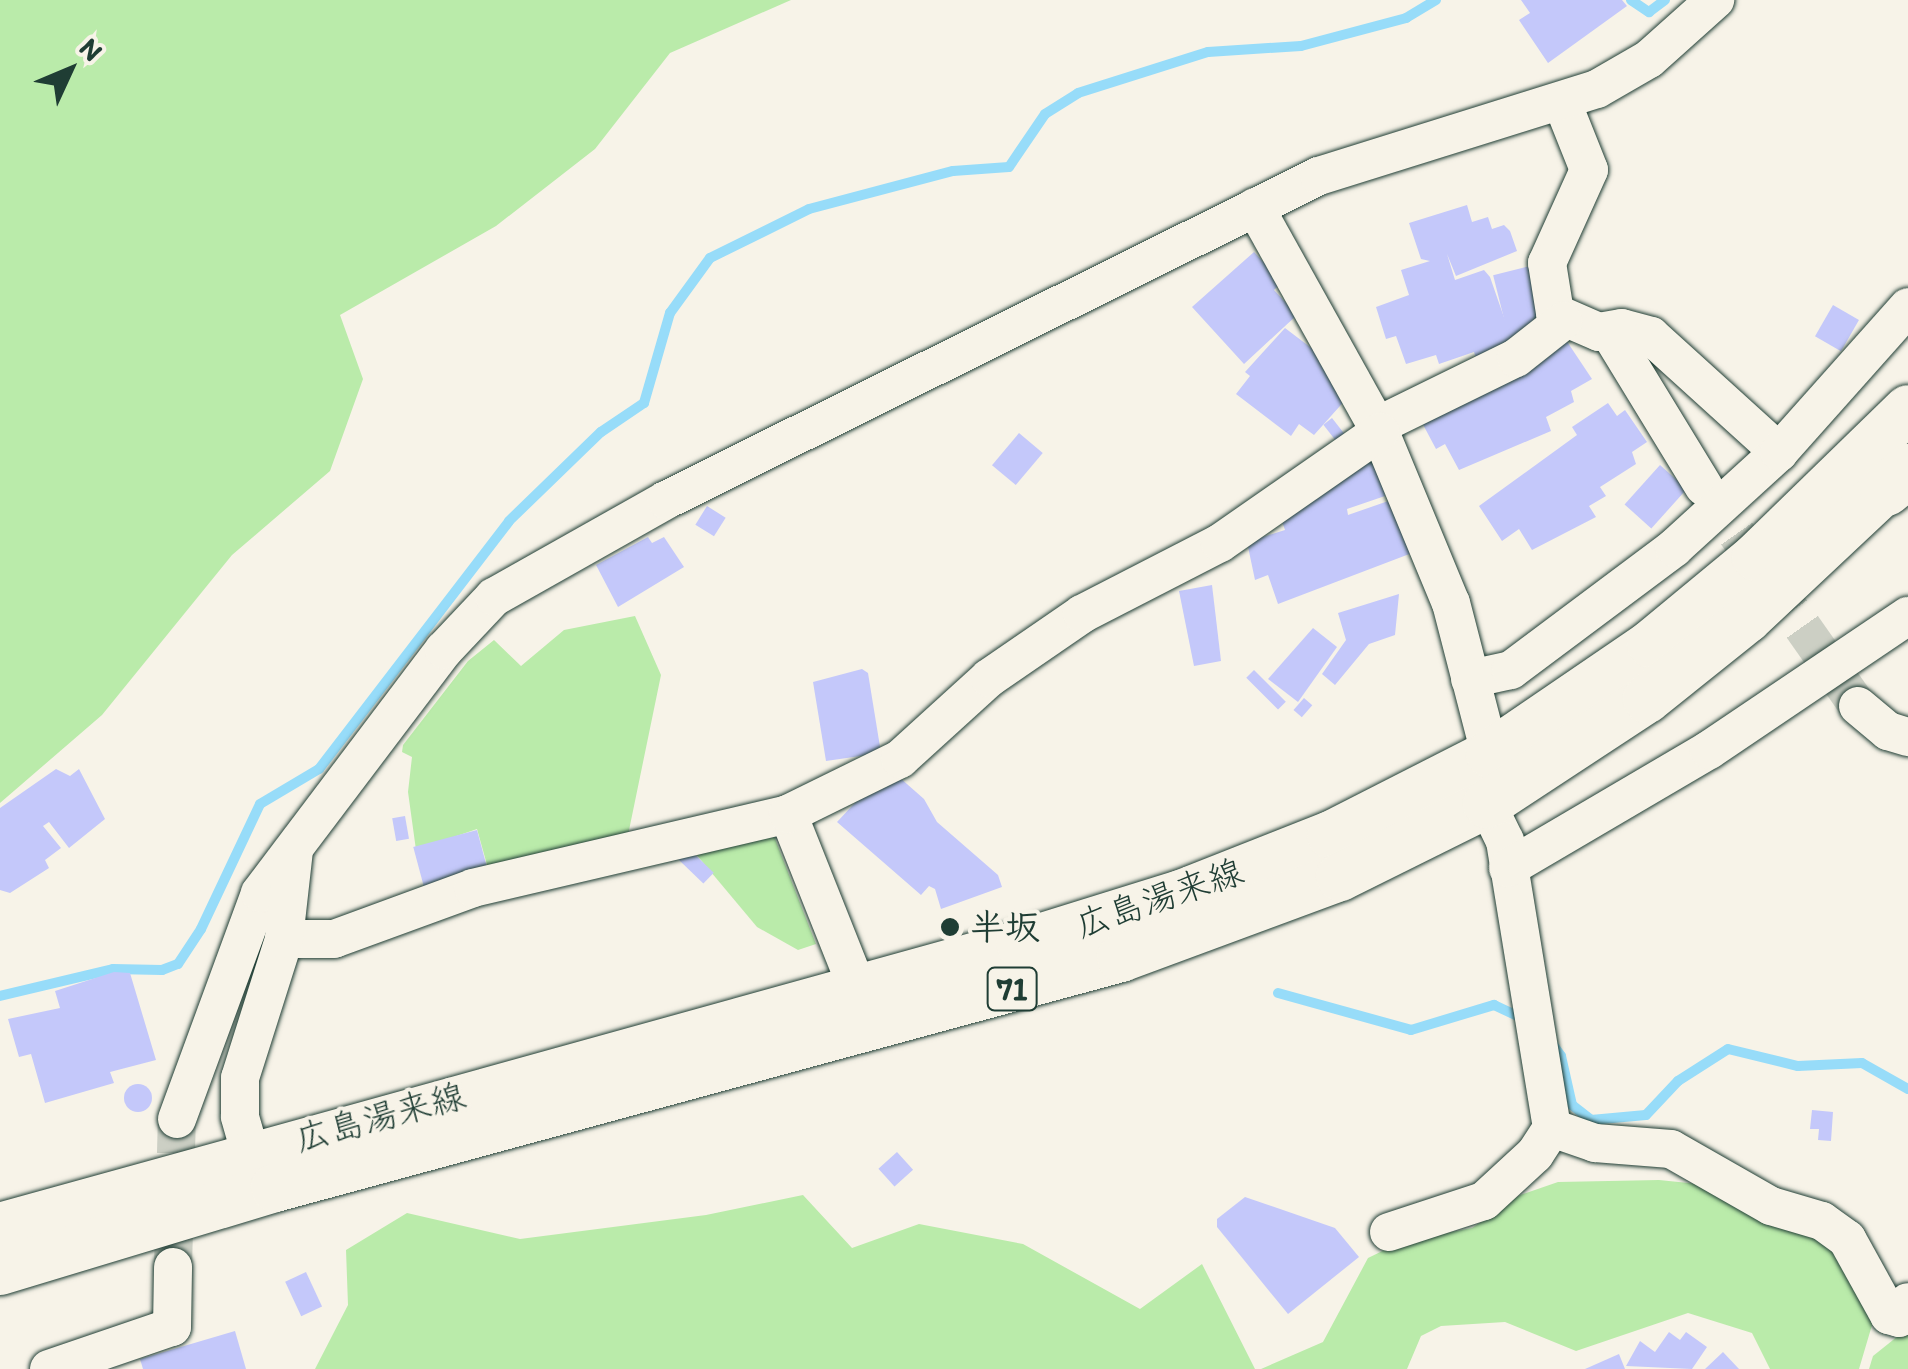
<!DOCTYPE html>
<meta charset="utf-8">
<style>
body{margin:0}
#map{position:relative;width:1908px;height:1369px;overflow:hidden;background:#f7f3e8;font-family:Itim,"Klee One",sans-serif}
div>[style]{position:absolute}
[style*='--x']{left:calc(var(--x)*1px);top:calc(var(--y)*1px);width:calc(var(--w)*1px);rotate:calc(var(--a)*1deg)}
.green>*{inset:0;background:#baebaa}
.stream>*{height:10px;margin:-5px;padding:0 5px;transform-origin:5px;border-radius:5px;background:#97dcf9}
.building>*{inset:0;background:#c4c8fa;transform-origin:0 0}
.round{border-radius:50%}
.minor-tunnel>*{height:38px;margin-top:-19px;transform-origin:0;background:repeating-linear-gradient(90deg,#cccfc4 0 38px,transparent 0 57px)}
.roads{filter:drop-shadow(0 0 2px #1f3d34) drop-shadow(0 0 2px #1f3d34)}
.minor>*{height:38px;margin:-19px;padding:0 19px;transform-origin:19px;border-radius:19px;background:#f7f3e8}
.major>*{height:48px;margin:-24px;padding:0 24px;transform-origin:24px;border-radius:24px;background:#f7f3e8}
.highway>*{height:52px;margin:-26px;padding:0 26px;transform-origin:26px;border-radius:26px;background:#f7f3e8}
.dots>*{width:28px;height:28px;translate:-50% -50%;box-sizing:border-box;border:5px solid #f7f3e8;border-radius:50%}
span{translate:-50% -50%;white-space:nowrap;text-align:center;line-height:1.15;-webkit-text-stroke:8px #f7f3e8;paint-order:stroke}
.shield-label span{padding:2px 8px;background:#f7f3e8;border:2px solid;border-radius:8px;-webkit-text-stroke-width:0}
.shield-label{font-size:32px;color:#1f3d34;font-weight:700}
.street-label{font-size:35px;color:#1f3d34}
.poi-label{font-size:35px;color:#1f3d34;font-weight:700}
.left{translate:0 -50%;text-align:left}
.north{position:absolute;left:20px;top:20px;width:100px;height:100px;-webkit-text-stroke:8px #f7f3e8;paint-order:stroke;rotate:46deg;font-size:28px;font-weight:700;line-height:40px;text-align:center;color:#1f3d34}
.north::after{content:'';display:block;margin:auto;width:35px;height:45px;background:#1f3d34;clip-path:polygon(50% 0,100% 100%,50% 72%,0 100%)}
</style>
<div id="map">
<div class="green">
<i style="clip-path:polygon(0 0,791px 0,670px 53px,595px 149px,496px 226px,340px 315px,363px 379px,330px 471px,232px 555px,102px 715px,0 803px)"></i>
<i style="clip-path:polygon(635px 616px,661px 675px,627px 840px,491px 879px,477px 829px,416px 850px,408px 792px,412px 757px,402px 752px,403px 745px,468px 661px,494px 640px,521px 666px,564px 630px)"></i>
<i style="clip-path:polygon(774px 836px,816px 944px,798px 950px,757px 927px,690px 847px)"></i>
<i style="clip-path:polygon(1659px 1180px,1708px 1185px,1828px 1239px,1875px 1315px,1859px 1369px,1770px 1369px,1752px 1333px,1688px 1313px,1576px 1351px,1505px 1322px,1441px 1326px,1421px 1336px,1407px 1369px,1261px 1369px,1323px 1342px,1368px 1258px,1403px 1241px,1472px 1228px,1520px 1195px,1558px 1182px)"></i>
<i style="clip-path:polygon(803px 1195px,852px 1248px,919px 1224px,1023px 1244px,1140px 1309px,1202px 1264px,1255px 1369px,315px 1369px,348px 1305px,346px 1250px,407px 1213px,520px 1239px,706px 1215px)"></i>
<i style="clip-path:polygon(1908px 1328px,1908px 1369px,1869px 1369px,1873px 1356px)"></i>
</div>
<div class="stream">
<i style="--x:1631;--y:0;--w:22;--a:34"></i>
<i style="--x:1649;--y:12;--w:20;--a:-37"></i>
<i style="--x:1278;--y:993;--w:138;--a:15.5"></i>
<i style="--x:1411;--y:1030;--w:87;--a:-16.8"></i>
<i style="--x:1494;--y:1005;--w:33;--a:25"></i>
<i style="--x:0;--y:996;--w:116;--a:-13.4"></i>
<i style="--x:113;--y:969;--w:49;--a:1.2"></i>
<i style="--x:162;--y:970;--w:17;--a:-21"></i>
<i style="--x:178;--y:964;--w:42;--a:-56.7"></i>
<i style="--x:201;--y:929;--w:138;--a:-64.7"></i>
<i style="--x:260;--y:804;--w:69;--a:-30.7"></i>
<i style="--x:319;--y:769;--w:312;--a:-52.5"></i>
<i style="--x:509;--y:521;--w:128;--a:-44.1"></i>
<i style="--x:601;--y:432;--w:52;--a:-34"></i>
<i style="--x:644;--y:403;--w:94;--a:-73.9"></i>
<i style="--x:670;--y:313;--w:68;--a:-54"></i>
<i style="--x:710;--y:258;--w:110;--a:-26.3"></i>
<i style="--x:809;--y:209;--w:149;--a:-14.8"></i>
<i style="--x:953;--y:171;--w:56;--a:-4.1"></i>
<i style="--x:1009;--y:167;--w:64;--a:-55.8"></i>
<i style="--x:1045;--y:114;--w:39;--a:-32"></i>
<i style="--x:1078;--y:93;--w:136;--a:-17.5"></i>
<i style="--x:1208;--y:52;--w:93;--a:-3.7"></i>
<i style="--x:1301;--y:46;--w:109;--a:-14.9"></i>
<i style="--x:1406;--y:18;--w:35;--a:-31"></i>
<i style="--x:1549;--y:1039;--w:21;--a:55"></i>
<i style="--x:1561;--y:1056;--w:50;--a:77.3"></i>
<i style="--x:1572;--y:1105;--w:24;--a:38"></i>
<i style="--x:1591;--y:1120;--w:55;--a:-5.2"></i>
<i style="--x:1646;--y:1115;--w:47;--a:-46.7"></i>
<i style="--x:1678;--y:1081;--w:59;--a:-32.6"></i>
<i style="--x:1728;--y:1049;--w:72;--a:13.7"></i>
<i style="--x:1798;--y:1066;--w:64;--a:-2.7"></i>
<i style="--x:1862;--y:1063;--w:53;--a:29.5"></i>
</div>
<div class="building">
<i style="clip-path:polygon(1521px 0,1622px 0,1627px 6px,1548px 63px,1519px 20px,1530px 13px)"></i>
<i style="clip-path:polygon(1467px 205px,1472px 222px,1488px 217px,1492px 229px,1504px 225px,1510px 231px,1517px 251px,1456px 276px,1447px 254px,1455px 280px,1484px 270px,1490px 277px,1515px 349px,1477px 361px,1474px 352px,1439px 364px,1436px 355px,1406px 364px,1396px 336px,1386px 339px,1376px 307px,1409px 295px,1401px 270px,1430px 261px,1421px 259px,1409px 223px)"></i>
<i style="clip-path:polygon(1254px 252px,1282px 282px,1274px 290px,1297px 315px,1244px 364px,1192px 307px)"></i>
<i style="left:1530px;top:266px;width:67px;height:38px;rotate:76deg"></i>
<i style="left:1833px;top:305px;width:30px;height:36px;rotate:30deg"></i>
<i style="clip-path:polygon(1285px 328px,1335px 366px,1348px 397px,1314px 435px,1299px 424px,1291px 436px,1236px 394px,1250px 376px,1245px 372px)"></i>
<i style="clip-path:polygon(1564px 337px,1592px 379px,1571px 391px,1574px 402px,1546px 417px,1551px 431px,1459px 470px,1445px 444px,1436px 449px,1419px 417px)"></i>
<i style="clip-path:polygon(1608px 403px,1617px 416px,1625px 410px,1647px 442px,1632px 452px,1636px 464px,1600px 487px,1606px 496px,1589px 506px,1596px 517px,1532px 550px,1519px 529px,1502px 541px,1479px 506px,1577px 435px,1572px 427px)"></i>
<i style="left:1332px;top:418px;width:28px;height:11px;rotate:52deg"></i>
<i style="left:1019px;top:433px;width:31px;height:42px;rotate:40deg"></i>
<i style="clip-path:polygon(1373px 445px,1385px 496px,1347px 509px,1348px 515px,1394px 499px,1412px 553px,1278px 604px,1268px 575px,1255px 580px,1247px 542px,1285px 530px,1280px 516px)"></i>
<i style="left:1660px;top:465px;width:36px;height:53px;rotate:42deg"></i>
<i style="left:707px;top:506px;width:22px;height:22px;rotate:32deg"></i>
<i style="clip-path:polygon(648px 537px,652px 543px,664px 537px,684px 567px,618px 607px,596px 565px)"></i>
<i style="clip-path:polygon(1212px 585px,1221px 661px,1194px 666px,1179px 591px)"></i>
<i style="clip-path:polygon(1399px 594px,1395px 635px,1369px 644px,1335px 685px,1322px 674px,1346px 640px,1338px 613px)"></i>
<i style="clip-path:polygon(1313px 628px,1337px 647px,1298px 702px,1268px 679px)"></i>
<i style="clip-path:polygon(862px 669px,868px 673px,881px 753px,826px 761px,813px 682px)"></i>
<i style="left:1254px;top:670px;width:45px;height:11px;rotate:45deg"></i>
<i style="left:1304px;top:698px;width:11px;height:16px;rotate:41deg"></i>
<i style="clip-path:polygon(56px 769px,70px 776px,79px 769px,105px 819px,69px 848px,49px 822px,43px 826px,61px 848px,45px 860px,49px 868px,10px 893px,0 890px,0 808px)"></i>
<i style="clip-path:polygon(881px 775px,892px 784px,899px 777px,924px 799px,937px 822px,998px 875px,1002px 887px,941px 909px,935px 889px,929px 886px,921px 895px,837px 822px)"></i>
<i style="left:405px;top:816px;width:23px;height:13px;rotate:80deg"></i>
<i style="left:477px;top:830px;width:43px;height:66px;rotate:75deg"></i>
<i style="left:685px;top:845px;width:40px;height:15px;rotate:44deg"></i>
<i style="clip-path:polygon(114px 972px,130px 973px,156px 1060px,110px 1072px,114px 1083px,45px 1103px,31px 1054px,19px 1057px,8px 1019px,60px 1008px,55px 991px)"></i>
<i class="round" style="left:124px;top:1084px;width:28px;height:28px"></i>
<i style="clip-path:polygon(1812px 1110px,1833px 1112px,1831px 1141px,1818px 1140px,1819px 1129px,1810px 1129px)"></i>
<i style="left:897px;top:1152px;width:24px;height:25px;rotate:48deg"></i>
<i style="clip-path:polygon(1245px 1197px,1335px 1228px,1359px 1257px,1288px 1314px,1217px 1227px,1217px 1219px)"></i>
<i style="left:306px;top:1272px;width:38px;height:23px;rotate:65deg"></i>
<i style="clip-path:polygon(235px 1331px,246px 1369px,143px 1369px,140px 1359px)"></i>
<i style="clip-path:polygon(1669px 1332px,1680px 1340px,1686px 1332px,1707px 1347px,1692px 1369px,1626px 1366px,1640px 1341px,1655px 1352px)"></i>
<i style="clip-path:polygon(1723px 1352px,1739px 1369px,1705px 1369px)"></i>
<i style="clip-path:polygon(1619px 1354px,1625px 1369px,1585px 1369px)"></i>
</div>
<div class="minor-tunnel">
<i style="--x:1704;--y:487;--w:268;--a:54.9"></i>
<i style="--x:173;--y:1267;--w:148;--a:-88.5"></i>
</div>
<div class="roads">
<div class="minor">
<i style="--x:1562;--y:102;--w:73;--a:68.3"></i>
<i style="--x:1589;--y:170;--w:102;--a:114.3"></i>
<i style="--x:1547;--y:263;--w:51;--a:80.9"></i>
<i style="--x:1555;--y:313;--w:48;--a:23.4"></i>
<i style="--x:1599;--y:332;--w:23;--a:-10"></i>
<i style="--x:1622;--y:328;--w:30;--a:15"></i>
<i style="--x:1651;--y:336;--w:173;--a:42.2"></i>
<i style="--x:1255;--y:207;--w:257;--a:60.9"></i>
<i style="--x:1380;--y:432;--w:185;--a:67.5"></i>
<i style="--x:1451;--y:603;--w:156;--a:75.5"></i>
<i style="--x:1610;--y:333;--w:180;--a:58.6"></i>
<i style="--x:1377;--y:426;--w:155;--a:-26.1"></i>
<i style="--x:1516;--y:358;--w:60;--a:-38.2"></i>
<i style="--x:1470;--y:679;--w:42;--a:-12.4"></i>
<i style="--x:1511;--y:670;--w:204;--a:-36.8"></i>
<i style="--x:1674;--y:548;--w:142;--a:-42.4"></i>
<i style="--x:1779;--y:452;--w:194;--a:-48.3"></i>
<i style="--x:1858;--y:706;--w:39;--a:40"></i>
<i style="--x:1888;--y:731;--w:21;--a:17"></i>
<i style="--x:1487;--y:804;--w:41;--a:64.1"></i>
<i style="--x:1505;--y:841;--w:291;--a:80.7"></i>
<i style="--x:1552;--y:1128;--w:46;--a:19.2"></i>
<i style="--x:1595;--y:1143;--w:76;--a:4.5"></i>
<i style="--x:1671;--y:1149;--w:115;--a:29.7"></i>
<i style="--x:1771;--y:1206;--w:53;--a:16.4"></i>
<i style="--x:1822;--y:1221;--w:31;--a:36"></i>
<i style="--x:1847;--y:1239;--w:87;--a:61.1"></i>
<i style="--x:1889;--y:1315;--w:10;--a:17"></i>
<i style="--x:1899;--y:1318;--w:18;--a:-61"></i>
<i style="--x:788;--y:814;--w:186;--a:68.3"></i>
<i style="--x:1508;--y:868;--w:233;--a:-30.4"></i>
<i style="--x:1709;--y:750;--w:240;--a:-34"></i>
<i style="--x:284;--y:939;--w:50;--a:0"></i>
<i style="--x:334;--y:939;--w:148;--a:-20.1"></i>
<i style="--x:473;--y:888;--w:324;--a:-13.2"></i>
<i style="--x:788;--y:814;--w:125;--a:-26.2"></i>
<i style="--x:900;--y:759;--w:120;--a:-42.3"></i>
<i style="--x:989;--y:678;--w:113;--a:-34.5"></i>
<i style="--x:1082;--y:614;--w:155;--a:-27.2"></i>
<i style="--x:1220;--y:543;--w:195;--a:-34.8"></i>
<i style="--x:177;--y:1119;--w:241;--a:-69.8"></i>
<i style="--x:260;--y:893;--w:305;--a:-52.9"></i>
<i style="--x:444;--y:650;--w:73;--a:-46.7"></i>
<i style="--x:494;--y:597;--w:197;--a:-29.4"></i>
<i style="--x:666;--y:500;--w:729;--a:-26.39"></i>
<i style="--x:1319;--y:176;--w:291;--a:-17.4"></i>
<i style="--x:1597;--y:89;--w:60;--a:-30"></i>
<i style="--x:1649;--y:59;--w:89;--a:-41.8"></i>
<i style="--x:250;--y:1152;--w:37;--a:-106"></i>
<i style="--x:240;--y:1116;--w:38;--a:-90"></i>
<i style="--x:240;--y:1078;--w:146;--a:-72.4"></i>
<i style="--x:284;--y:939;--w:90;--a:-83.6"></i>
<i style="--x:1389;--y:1232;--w:100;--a:-18.1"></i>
<i style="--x:1484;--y:1201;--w:69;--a:-42.7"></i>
<i style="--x:1535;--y:1154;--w:31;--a:-57"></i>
<i style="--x:49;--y:1369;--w:130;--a:-18.9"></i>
<i style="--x:172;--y:1327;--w:60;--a:-89"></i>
</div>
<div class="major">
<i style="--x:0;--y:1227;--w:1059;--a:-15.51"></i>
<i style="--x:1020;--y:944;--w:169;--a:-17.3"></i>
<i style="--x:1181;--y:894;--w:161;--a:-21.5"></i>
<i style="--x:1331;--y:835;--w:178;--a:-27"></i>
<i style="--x:1490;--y:754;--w:195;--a:-34.3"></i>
<i style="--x:1651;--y:644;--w:136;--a:-39.6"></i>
<i style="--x:1756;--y:557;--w:212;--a:-44.2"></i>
<i style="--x:0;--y:1271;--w:287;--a:-16.8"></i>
<i style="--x:275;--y:1188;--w:877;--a:-15.21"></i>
<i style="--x:1121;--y:958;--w:233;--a:-20.3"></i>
<i style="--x:1340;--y:877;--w:164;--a:-26.4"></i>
<i style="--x:1487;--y:804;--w:191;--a:-33.3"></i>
<i style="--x:1647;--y:699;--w:128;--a:-38.7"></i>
<i style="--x:1747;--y:619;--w:221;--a:-43.2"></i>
</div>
<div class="highway">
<i style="--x:1886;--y:490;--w:28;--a:-39"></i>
</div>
</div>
<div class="dots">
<i style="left:950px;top:927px;background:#1f3d34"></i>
</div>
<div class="shield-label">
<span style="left:1012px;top:989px">71</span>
</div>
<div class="street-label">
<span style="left:1159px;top:898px;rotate:-19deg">広島湯来線</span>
<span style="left:380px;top:1117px;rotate:-15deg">広島湯来線</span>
</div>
<div class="poi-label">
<span class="left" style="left:970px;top:927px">半坂</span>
</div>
<div class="north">N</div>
</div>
